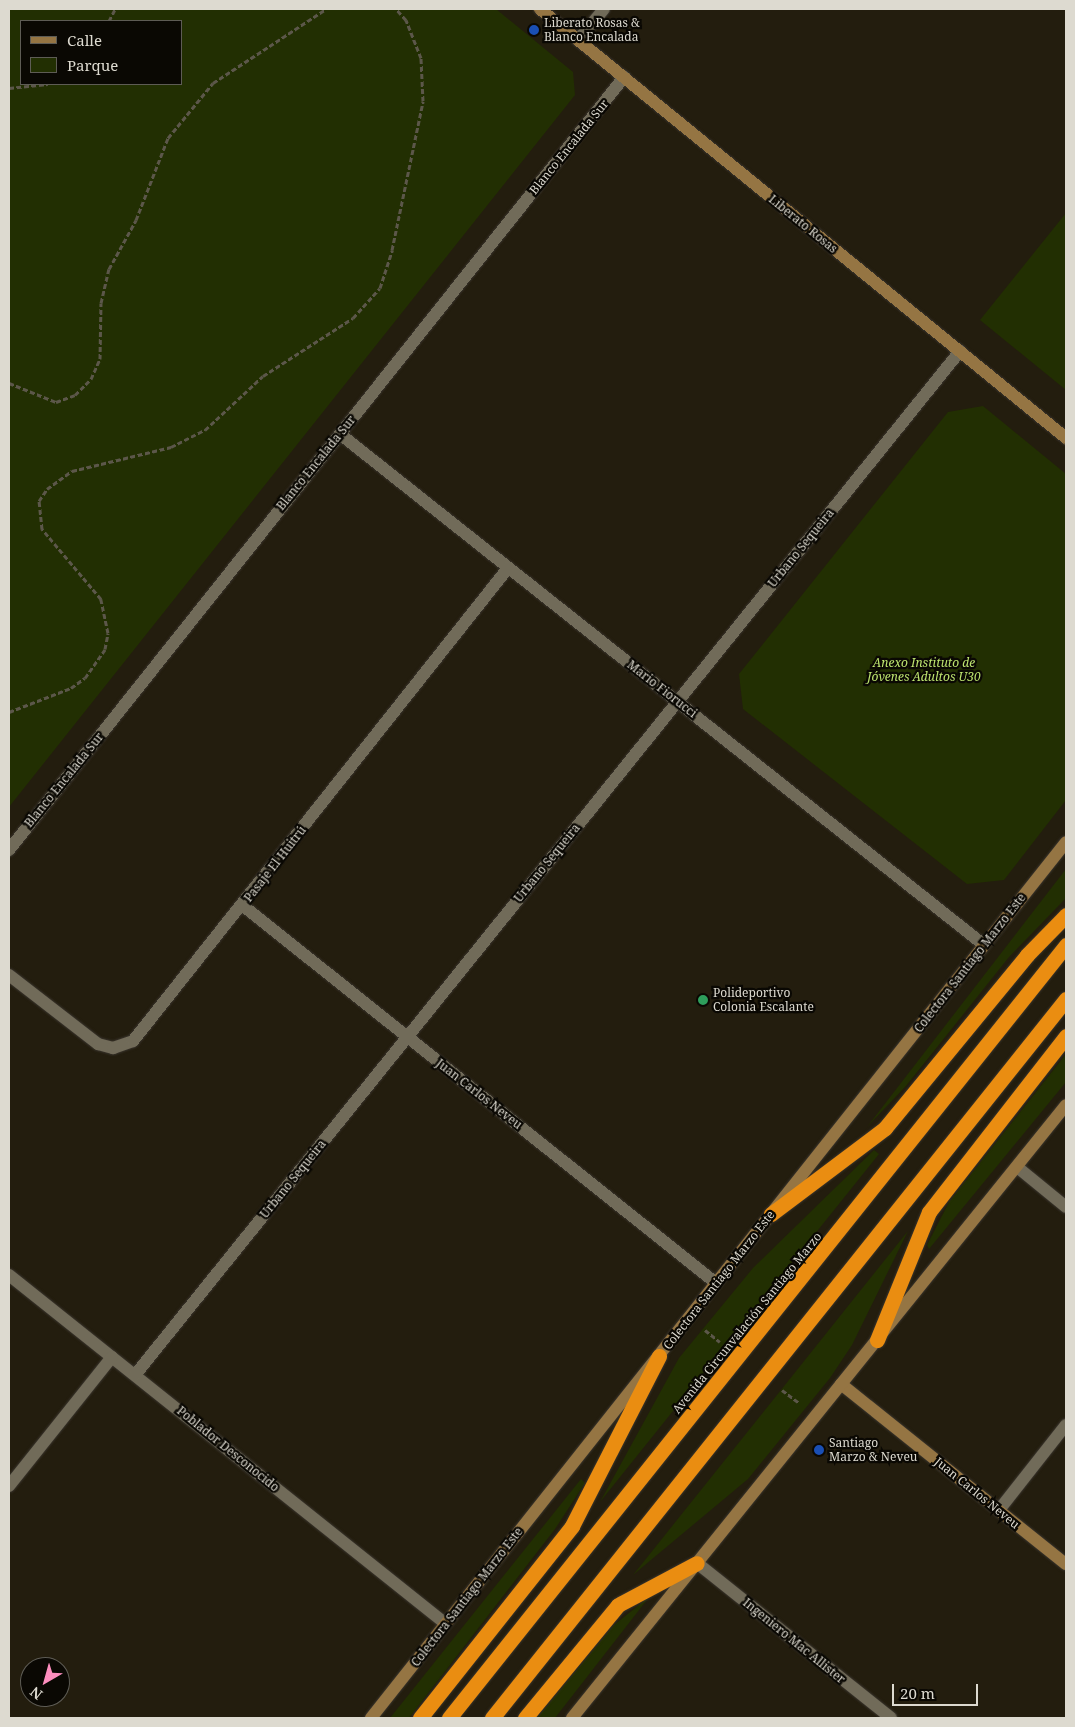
<!DOCTYPE html>
<meta charset="utf-8">
<style>
body{margin:0}
#map{position:relative;width:1075px;height:1727px;overflow:hidden;background:#231d0e;font-family:"Noto Serif",serif}
div>[style]{position:absolute}
[style*='--x']{left:calc(var(--x)*1px);top:calc(var(--y)*1px);width:calc(var(--w)*1px);rotate:calc(var(--a)*1deg)}
.green>*{inset:0;background:#222f02}
.path>*{height:3px;margin-top:-1.5px;transform-origin:0;background:repeating-linear-gradient(90deg,#5c574a 0 5px,transparent 0 7.5px)}
.roads{filter:drop-shadow(0 0 1px #3a352e) drop-shadow(0 0 1px #3a352e)}
.street>*{height:12px;margin:-6px;padding:0 6px;transform-origin:6px;border-radius:6px;background:#716b59}
.secondary>*{height:12px;margin:-6px;padding:0 6px;transform-origin:6px;border-radius:6px;background:#957543}
.highway>*{height:15px;margin:-7.5px;padding:0 7.5px;transform-origin:7.5px;border-radius:7.5px;background:#ea8d11}
.dots>*{width:14px;height:14px;translate:-50% -50%;box-sizing:border-box;border:2px solid #0a0803;border-radius:50%}
span{translate:-50% -50%;white-space:nowrap;text-align:center;line-height:1.15;-webkit-text-stroke:4.5px #0a0803;paint-order:stroke}
.poi-label{font-size:12px;color:#dddad0}
.left{translate:0 -50%;text-align:left}
.street-label{font-size:12px;color:#dddad0}
.park-label{font-size:12px;color:#bde46f;font-style:italic}
.frame{position:absolute;inset:0;border:10px solid #dddad0;pointer-events:none}
.legend{position:absolute;left:20px;top:20px;width:162px;height:65px;box-sizing:border-box;background:#0a0803;border:1px solid #5e5c55;margin:0;padding:6px 9px;list-style:none;font-size:15px;color:#dddad0}
.legend li{display:flex;align-items:center;gap:10px;height:25px}
.legend b{width:25px;border:1px solid #5e5c55}
.north{position:absolute;left:20px;top:1657px;width:50px;height:50px;box-sizing:border-box;background:#0a0803;border:1px solid #5e5c55;border-radius:50%;rotate:218deg;font-size:14px;font-weight:700;line-height:20px;text-align:center;color:#dddad0}
.north::after{content:'';display:block;margin:auto;width:18px;height:22px;background:#fd8ebe;clip-path:polygon(50% 0,100% 100%,50% 72%,0 100%)}
.scale{position:absolute;left:892px;top:1684px;width:86px;height:22px;box-sizing:border-box;border:2px solid #dddad0;border-top:0;padding-left:6px;font-size:15px;line-height:18px;white-space:nowrap;color:#dddad0;-webkit-text-stroke:4px #0a0803;paint-order:stroke}
</style>
<div id="map">
<div class="green">
<i style="clip-path:polygon(evenodd,9px 9px,496px 9px,573px 72px,575px 95px,9px 807px,9px 9px,181px 21px,181px 84px,21px 84px,21px 21px,181px 21px)"></i>
<i style="clip-path:polygon(1066px 213px,1066px 390px,980px 320px)"></i>
<i style="clip-path:polygon(983px 406px,1066px 474px,1066px 800px,1004px 880px,967px 884px,743px 709px,739px 674px,948px 412px)"></i>
<i style="clip-path:polygon(1066px 869px,1066px 898px,1009px 957px,906px 1086px,867px 1127px)"></i>
<i style="clip-path:polygon(1066px 1054px,1066px 1082px,929px 1249px,927px 1245px,949px 1202px)"></i>
<i style="clip-path:polygon(874px 1150px,879px 1154px,600px 1502px,679px 1358px,753px 1268px)"></i>
<i style="clip-path:polygon(908px 1231px,852px 1345px,830px 1378px,748px 1479px,633px 1575px)"></i>
<i style="clip-path:polygon(581px 1479px,585px 1483px,555px 1529px,409px 1718px,390px 1718px)"></i>
<i style="clip-path:polygon(650px 1596px,555px 1718px,537px 1718px,614px 1625px)"></i>
</div>
<div class="path">
<i style="--x:109;--y:21;--w:13;--a:-63"></i>
<i style="--x:9;--y:88;--w:39;--a:-6"></i>
<i style="--x:9;--y:383;--w:51;--a:22"></i>
<i style="--x:56;--y:402;--w:20;--a:-20"></i>
<i style="--x:75;--y:395;--w:23;--a:-45"></i>
<i style="--x:91;--y:379;--w:22;--a:-66"></i>
<i style="--x:100;--y:359;--w:56;--a:-89"></i>
<i style="--x:101;--y:303;--w:35;--a:-77"></i>
<i style="--x:109;--y:269;--w:56;--a:-61.1"></i>
<i style="--x:136;--y:220;--w:88;--a:-68.7"></i>
<i style="--x:168;--y:138;--w:71;--a:-50.7"></i>
<i style="--x:213;--y:83;--w:135;--a:-33.2"></i>
<i style="--x:9;--y:712;--w:66;--a:-21.2"></i>
<i style="--x:71;--y:688;--w:17;--a:-36"></i>
<i style="--x:85;--y:678;--w:35;--a:-55"></i>
<i style="--x:105;--y:649;--w:16;--a:-79"></i>
<i style="--x:108;--y:633;--w:35;--a:-102"></i>
<i style="--x:101;--y:599;--w:92;--a:-130.1"></i>
<i style="--x:42;--y:529;--w:28;--a:-96"></i>
<i style="--x:39;--y:501;--w:14;--a:-56"></i>
<i style="--x:47;--y:489;--w:31;--a:-36"></i>
<i style="--x:72;--y:471;--w:102;--a:-13.6"></i>
<i style="--x:171;--y:447;--w:38;--a:-27"></i>
<i style="--x:205;--y:430;--w:79;--a:-43"></i>
<i style="--x:263;--y:376;--w:107;--a:-32.8"></i>
<i style="--x:353;--y:318;--w:40;--a:-48"></i>
<i style="--x:380;--y:288;--w:40;--a:-72"></i>
<i style="--x:392;--y:250;--w:152;--a:-78.2"></i>
<i style="--x:423;--y:101;--w:43;--a:-92.7"></i>
<i style="--x:421;--y:58;--w:41;--a:-111.5"></i>
<i style="--x:406;--y:20;--w:15;--a:-132"></i>
<i style="--x:705;--y:1330;--w:19;--a:39"></i>
<i style="--x:782;--y:1390;--w:21;--a:37"></i>
</div>
<div class="roads">
<div class="street">
<i style="--x:578;--y:40;--w:40;--a:-50"></i>
<i style="--x:340;--y:434;--w:822;--a:38.43"></i>
<i style="--x:9;--y:850;--w:988;--a:-51.49"></i>
<i style="--x:242;--y:905;--w:606;--a:38.57"></i>
<i style="--x:9;--y:975;--w:113;--a:37.8"></i>
<i style="--x:98;--y:1044;--w:16;--a:15"></i>
<i style="--x:113;--y:1048;--w:21;--a:-19"></i>
<i style="--x:133;--y:1041;--w:604;--a:-51.59"></i>
<i style="--x:1017;--y:1167;--w:63;--a:39.2"></i>
<i style="--x:9;--y:1275;--w:559;--a:38.61"></i>
<i style="--x:135;--y:1375;--w:1315;--a:-51.14"></i>
<i style="--x:9;--y:1486;--w:165;--a:-51.4"></i>
<i style="--x:999;--y:1510;--w:108;--a:-51.8"></i>
<i style="--x:697;--y:1563;--w:248;--a:38.6"></i>
</div>
<div class="secondary">
<i style="--x:540;--y:9;--w:679;--a:39.2"></i>
<i style="--x:841;--y:1384;--w:288;--a:38.7"></i>
<i style="--x:371;--y:1718;--w:1118;--a:-51.57"></i>
<i style="--x:572;--y:1718;--w:787;--a:-51.14"></i>
</div>
<div class="highway">
<i style="--x:771;--y:1214;--w:143;--a:-37"></i>
<i style="--x:885;--y:1128;--w:224;--a:-50.6"></i>
<i style="--x:1027;--y:955;--w:56;--a:-45.7"></i>
<i style="--x:877;--y:1340;--w:138;--a:-67.9"></i>
<i style="--x:929;--y:1212;--w:223;--a:-52.1"></i>
<i style="--x:420;--y:1718;--w:245;--a:-51.6"></i>
<i style="--x:572;--y:1526;--w:191;--a:-62.9"></i>
<i style="--x:449;--y:1718;--w:989;--a:-51.4"></i>
<i style="--x:492;--y:1718;--w:920;--a:-51.4"></i>
<i style="--x:525;--y:1718;--w:146;--a:-50.5"></i>
<i style="--x:618;--y:1605;--w:89;--a:-28"></i>
</div>
</div>
<div class="dots">
<i style="left:534px;top:30px;background:#1a4fb4"></i>
<i style="left:703px;top:1000px;background:#2e9e5b"></i>
<i style="left:819px;top:1450px;background:#1a4fb4"></i>
</div>
<div class="poi-label">
<span class="left" style="left:544px;top:30px">Liberato Rosas &amp;<br>Blanco Encalada</span>
<span class="left" style="left:713px;top:1000px">Polideportivo<br>Colonia Escalante</span>
<span class="left" style="left:829px;top:1450px">Santiago<br>Marzo &amp; Neveu</span>
</div>
<div class="street-label">
<span style="left:569px;top:147px;rotate:-51deg">Blanco Encalada Sur</span>
<span style="left:803px;top:224px;rotate:39deg">Liberato Rosas</span>
<span style="left:316px;top:463px;rotate:-51deg">Blanco Encalada Sur</span>
<span style="left:801px;top:548px;rotate:-51deg">Urbano Sequeira</span>
<span style="left:662px;top:689px;rotate:38deg">Mario Fiorucci</span>
<span style="left:64px;top:780px;rotate:-51deg">Blanco Encalada Sur</span>
<span style="left:547px;top:863px;rotate:-51deg">Urbano Sequeira</span>
<span style="left:275px;top:864px;rotate:-52deg">Pasaje El Huitrú</span>
<span style="left:970px;top:963px;rotate:-52deg">Colectora Santiago Marzo Este</span>
<span style="left:479px;top:1094px;rotate:38deg">Juan Carlos Neveu</span>
<span style="left:293px;top:1179px;rotate:-51deg">Urbano Sequeira</span>
<span style="left:719px;top:1280px;rotate:-52deg">Colectora Santiago Marzo Este</span>
<span style="left:747px;top:1323px;rotate:-51deg">Avenida Circunvalación Santiago Marzo</span>
<span style="left:228px;top:1449px;rotate:39deg">Poblador Desconocido</span>
<span style="left:977px;top:1493px;rotate:39deg">Juan Carlos Neveu</span>
<span style="left:467px;top:1597px;rotate:-52deg">Colectora Santiago Marzo Este</span>
<span style="left:794px;top:1641px;rotate:39deg">Ingeniero Mac Allister</span>
</div>
<div class="park-label">
<span style="left:924px;top:670px">Anexo Instituto de<br>Jóvenes Adultos U30</span>
</div>
<div class="frame"></div>
<ul class="legend">
<li><b style="height:6px;background:#957543"></b>Calle</li>
<li><b style="height:14px;background:#222f02"></b>Parque</li>
</ul>
<div class="north">N</div>
<div class="scale">20 m</div>
</div>
